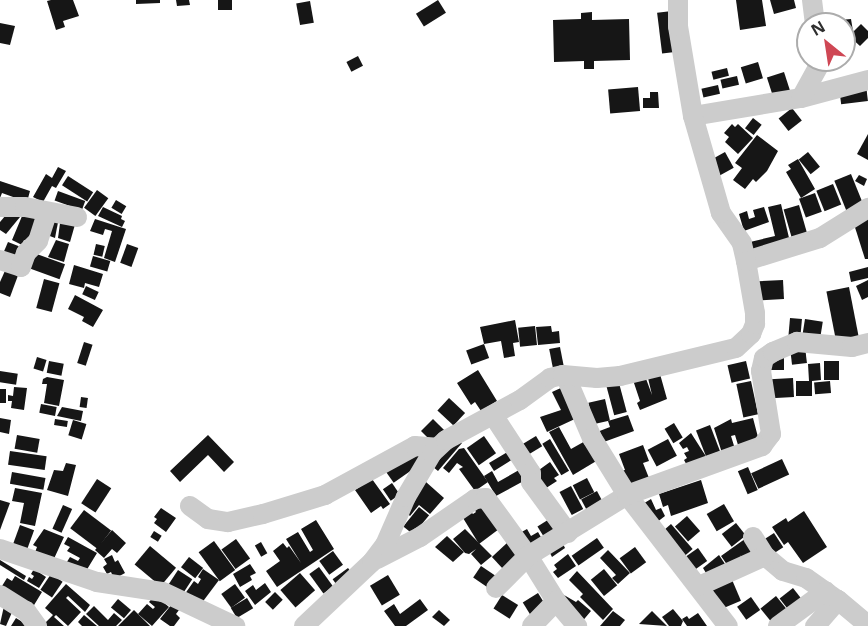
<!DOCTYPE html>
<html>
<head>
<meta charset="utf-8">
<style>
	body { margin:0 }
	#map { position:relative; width:868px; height:626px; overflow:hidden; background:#fff; font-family:"Open Sans",sans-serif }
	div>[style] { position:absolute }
	.building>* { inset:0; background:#161616; transform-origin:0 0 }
	.minor>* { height:20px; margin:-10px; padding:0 10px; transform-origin:10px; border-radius:10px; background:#ccc }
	span { translate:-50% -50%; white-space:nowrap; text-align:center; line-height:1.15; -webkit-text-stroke:6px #fff; paint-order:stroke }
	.north { position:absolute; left:796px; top:12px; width:60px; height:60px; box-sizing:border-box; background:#fff; border:2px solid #acacac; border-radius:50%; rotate:330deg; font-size:16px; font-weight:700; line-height:24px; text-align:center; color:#2f2f2f }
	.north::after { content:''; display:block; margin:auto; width:21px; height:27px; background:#cf4754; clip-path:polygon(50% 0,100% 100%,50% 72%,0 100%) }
</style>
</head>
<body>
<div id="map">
	<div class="building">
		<i style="clip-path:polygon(51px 0,73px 0,79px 16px,63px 21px,65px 27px,56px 30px,47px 1px)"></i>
		<i style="clip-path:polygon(136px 0,160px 0,160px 3px,136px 4px)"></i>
		<i style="clip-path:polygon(176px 0,189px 0,190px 5px,177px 6px)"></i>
		<i style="left:218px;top:0;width:14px;height:10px"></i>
		<i style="left:438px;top:0;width:15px;height:26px;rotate:58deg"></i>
		<i style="clip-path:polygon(736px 0,762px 0,766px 26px,740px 30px)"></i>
		<i style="clip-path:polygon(770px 0,794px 0,796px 8px,774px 14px)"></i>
		<i style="left:310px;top:1px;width:22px;height:14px;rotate:80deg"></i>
		<i style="left:672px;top:11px;width:41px;height:15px;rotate:83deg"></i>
		<i style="clip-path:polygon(592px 12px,592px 20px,629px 19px,630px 60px,594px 61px,594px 69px,584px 69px,584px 61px,554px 62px,553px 20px,581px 19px,581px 13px)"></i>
		<i style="clip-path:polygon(851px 19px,853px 31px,844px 33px,844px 24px,841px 24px,840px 20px)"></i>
		<i style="clip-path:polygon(0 23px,15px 26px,10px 45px,0 43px)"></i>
		<i style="clip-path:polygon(861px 24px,868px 31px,868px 38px,860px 46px,849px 36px)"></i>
		<i style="left:358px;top:56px;width:11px;height:13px;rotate:63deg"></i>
		<i style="left:758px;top:62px;width:17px;height:18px;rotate:73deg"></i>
		<i style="left:727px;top:68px;width:8px;height:16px;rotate:76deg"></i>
		<i style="left:784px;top:72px;width:22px;height:18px;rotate:72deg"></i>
		<i style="left:737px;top:76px;width:9px;height:17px;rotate:77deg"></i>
		<i style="left:718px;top:85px;width:9px;height:17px;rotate:77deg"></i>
		<i style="left:866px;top:85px;width:16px;height:27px;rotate:83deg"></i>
		<i style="left:638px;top:87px;width:24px;height:30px;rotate:85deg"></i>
		<i style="clip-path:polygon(650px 92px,658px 92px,659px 108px,643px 108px,643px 98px,650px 98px)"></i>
		<i style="left:792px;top:108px;width:16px;height:17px;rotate:52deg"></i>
		<i style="left:753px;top:118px;width:11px;height:13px;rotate:38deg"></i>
		<i style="clip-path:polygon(732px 124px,735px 127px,738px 124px,753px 138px,738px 154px,725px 142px,729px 137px,724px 133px)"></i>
		<i style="clip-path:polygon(868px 134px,868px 160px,857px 154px)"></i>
		<i style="clip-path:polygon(757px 135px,778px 151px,767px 171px,756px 182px,753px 179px,745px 189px,733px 180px,742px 168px,735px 163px)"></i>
		<i style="left:725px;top:152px;width:18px;height:17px;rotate:61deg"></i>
		<i style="left:808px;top:152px;width:19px;height:12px;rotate:51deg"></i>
		<i style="clip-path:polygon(798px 159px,815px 189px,801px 198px,786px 172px,791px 169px,788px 165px)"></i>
		<i style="clip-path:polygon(58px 167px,66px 171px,56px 188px,52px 186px,43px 202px,33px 197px,46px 174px,52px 178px)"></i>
		<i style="left:851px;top:174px;width:35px;height:18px;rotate:68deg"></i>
		<i style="clip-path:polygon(859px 175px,867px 179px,864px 186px,855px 181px)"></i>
		<i style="left:68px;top:176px;width:30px;height:11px;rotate:33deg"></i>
		<i style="clip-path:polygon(0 181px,30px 191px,27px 202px,2px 193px,0 198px)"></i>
		<i style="left:833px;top:184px;width:22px;height:18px;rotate:68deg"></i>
		<i style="left:97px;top:190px;width:14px;height:22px;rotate:36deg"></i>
		<i style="left:58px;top:191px;width:29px;height:10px;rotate:20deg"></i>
		<i style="left:815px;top:193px;width:20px;height:17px;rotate:70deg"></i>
		<i style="left:116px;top:200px;width:12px;height:9px;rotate:31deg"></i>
		<i style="clip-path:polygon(781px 204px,790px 242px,752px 251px,750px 242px,775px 236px,768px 207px)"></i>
		<i style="left:799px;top:205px;width:29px;height:16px;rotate:74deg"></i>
		<i style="clip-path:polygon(103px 207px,122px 216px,121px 219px,125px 221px,122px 227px,98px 216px)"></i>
		<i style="clip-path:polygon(764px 207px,769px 222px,744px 231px,739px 214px,747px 211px,749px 219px,755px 217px,753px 210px)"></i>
		<i style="clip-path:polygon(11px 209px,20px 217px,6px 234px,0 230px,0 222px)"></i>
		<i style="clip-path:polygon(25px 209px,44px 216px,32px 244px,24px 240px,22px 245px,12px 240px)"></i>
		<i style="clip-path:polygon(61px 216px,76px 221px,70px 242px,58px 238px)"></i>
		<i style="clip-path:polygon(868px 216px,868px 259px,865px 259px,853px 221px)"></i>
		<i style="clip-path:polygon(59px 217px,55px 238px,42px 233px)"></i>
		<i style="clip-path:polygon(95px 219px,126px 229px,115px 262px,104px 258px,112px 231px,105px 229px,103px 235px,90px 231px)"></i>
		<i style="clip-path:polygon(56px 240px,69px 244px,64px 262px,48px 257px)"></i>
		<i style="clip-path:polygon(8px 242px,26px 249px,10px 261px,2px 256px)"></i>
		<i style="left:96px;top:244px;width:9px;height:11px;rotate:13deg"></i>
		<i style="left:127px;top:244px;width:12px;height:20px;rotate:20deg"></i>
		<i style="left:34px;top:253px;width:33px;height:16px;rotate:20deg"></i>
		<i style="left:93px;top:256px;width:18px;height:11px;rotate:16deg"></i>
		<i style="clip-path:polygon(8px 264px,20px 270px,10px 297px,0 293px,0 282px)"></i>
		<i style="clip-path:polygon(74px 265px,103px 274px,99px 287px,85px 283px,84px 288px,69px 284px)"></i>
		<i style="clip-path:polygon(868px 267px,868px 278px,851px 282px,849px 272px)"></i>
		<i style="left:44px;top:279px;width:16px;height:30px;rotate:15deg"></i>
		<i style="left:783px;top:280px;width:19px;height:25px;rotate:87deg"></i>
		<i style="clip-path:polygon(868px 280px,868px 297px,862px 300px,856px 286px)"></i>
		<i style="left:86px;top:286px;width:14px;height:9px;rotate:25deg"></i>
		<i style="left:849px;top:287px;width:51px;height:23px;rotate:79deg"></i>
		<i style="clip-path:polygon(75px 295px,103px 310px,93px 327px,82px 321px,84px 317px,68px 309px)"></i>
		<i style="left:790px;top:318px;width:12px;height:20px;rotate:5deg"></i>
		<i style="left:805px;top:319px;width:18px;height:19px;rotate:9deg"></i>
		<i style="clip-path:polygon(515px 320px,519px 342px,513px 343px,515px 356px,504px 358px,501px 341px,484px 344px,480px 327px)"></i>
		<i style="left:535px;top:326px;width:19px;height:17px;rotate:84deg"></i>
		<i style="clip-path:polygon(551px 326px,552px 332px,559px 331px,560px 343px,538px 345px,536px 327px)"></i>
		<i style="left:84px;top:342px;width:9px;height:22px;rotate:18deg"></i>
		<i style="left:484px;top:344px;width:15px;height:19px;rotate:70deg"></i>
		<i style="left:560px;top:347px;width:21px;height:11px;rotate:79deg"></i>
		<i style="left:805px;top:347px;width:16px;height:15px;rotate:83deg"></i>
		<i style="left:37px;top:357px;width:10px;height:12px;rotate:17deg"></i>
		<i style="left:784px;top:357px;width:13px;height:17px;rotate:90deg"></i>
		<i style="left:49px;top:361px;width:15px;height:12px;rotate:11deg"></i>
		<i style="left:746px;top:361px;width:18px;height:19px;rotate:77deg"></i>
		<i style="left:824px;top:361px;width:15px;height:19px"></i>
		<i style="clip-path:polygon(820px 363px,821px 380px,812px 381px,812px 396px,796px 396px,796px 381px,809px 381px,808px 364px)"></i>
		<i style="clip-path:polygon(478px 370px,497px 401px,481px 411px,475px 402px,471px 405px,457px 383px)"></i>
		<i style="left:0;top:371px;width:18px;height:11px;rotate:9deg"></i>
		<i style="clip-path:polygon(660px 374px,667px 399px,640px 410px,637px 403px,640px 401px,633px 380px,645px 376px,652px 395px,648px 378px)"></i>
		<i style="clip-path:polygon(47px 377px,64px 380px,59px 406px,44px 403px,47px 384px,42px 384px,43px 379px)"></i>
		<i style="left:793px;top:378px;width:19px;height:23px;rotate:87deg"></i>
		<i style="left:751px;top:381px;width:34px;height:15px;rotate:78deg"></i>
		<i style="left:830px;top:381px;width:12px;height:16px;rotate:85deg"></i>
		<i style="left:619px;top:383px;width:30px;height:13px;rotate:75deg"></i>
		<i style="clip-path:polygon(14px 387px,27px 388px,24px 410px,11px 408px,12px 401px,8px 401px,8px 395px,13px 396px)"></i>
		<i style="clip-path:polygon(563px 387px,577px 418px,547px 432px,540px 417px,561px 410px,552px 392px)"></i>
		<i style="left:0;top:389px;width:6px;height:14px"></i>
		<i style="left:81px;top:397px;width:7px;height:10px;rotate:8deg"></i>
		<i style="left:449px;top:398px;width:22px;height:17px;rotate:43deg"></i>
		<i style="left:605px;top:399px;width:22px;height:17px;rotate:77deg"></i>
		<i style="left:41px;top:404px;width:16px;height:9px;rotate:11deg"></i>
		<i style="clip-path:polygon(62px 407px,83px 411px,81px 421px,57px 416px)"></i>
		<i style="clip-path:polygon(628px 415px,634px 431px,601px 443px,597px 432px,610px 427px,608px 421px)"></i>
		<i style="clip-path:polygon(0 418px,11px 420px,9px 434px,0 432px)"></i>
		<i style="clip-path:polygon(753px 418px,759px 441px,738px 445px,735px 435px,731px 436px,735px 449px,722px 453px,714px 428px,731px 419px,732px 423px)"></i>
		<i style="left:55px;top:419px;width:13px;height:6px;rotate:9deg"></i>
		<i style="left:433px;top:419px;width:16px;height:17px;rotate:45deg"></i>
		<i style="left:73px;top:420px;width:14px;height:16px;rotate:17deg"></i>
		<i style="left:674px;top:423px;width:17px;height:11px;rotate:59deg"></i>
		<i style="left:710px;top:425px;width:28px;height:15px;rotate:69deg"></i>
		<i style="clip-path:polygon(559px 427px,571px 449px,587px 440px,598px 460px,573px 475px,549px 432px)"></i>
		<i style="clip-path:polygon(691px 433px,707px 458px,689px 469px,684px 460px,687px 458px,684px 453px,689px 451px,687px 447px,683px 449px,679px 443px)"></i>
		<i style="left:17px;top:435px;width:23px;height:14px;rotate:10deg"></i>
		<i style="clip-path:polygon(208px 435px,234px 462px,224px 472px,208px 455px,180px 482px,170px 471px)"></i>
		<i style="left:484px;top:436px;width:21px;height:21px;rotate:55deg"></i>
		<i style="left:536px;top:436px;width:12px;height:15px;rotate:59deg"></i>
		<i style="clip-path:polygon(455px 437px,462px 443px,438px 471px,428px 463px)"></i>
		<i style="left:550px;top:439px;width:37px;height:9px;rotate:59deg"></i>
		<i style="left:668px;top:439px;width:19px;height:23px;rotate:62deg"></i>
		<i style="clip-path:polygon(643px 445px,649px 461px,643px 463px,649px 478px,627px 487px,621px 471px,625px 470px,619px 454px)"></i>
		<i style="clip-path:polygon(464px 448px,488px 482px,475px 491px,459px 469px,463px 467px,457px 463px,449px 473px,443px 468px,459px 449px)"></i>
		<i style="clip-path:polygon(514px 448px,531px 477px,496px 496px,484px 476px,492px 471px,498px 482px,519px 470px,513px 459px,494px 471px,489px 463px)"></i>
		<i style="left:414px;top:449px;width:16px;height:36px;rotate:55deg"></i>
		<i style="left:10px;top:451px;width:37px;height:14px;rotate:8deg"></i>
		<i style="left:782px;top:459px;width:17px;height:34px;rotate:65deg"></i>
		<i style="clip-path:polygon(550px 462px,559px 475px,554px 478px,557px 481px,543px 490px,532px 475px)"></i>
		<i style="clip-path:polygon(66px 463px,76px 465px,68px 496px,47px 490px,54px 470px,63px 471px)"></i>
		<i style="left:748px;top:467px;width:25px;height:11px;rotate:67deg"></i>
		<i style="left:12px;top:472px;width:34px;height:12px;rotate:10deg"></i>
		<i style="left:587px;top:478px;width:16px;height:16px;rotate:63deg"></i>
		<i style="left:97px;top:479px;width:17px;height:29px;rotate:33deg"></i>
		<i style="clip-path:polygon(372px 479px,390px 504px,383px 509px,381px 506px,371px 513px,355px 490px)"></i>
		<i style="clip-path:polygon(701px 480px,708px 503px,671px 516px,668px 505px,663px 507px,659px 494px)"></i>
		<i style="clip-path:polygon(426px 482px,444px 498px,430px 514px,419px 505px,410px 516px,402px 509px)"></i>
		<i style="left:392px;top:483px;width:14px;height:11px;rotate:56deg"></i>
		<i style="left:571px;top:486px;width:26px;height:13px;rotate:62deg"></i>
		<i style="clip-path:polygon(15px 488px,42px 493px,35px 526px,20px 523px,24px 503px,12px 501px)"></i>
		<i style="left:597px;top:491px;width:17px;height:18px;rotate:62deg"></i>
		<i style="clip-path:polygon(651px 499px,656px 510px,661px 508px,665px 516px,652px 526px,641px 505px)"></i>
		<i style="clip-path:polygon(0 500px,10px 503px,0 530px)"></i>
		<i style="clip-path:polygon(481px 502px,499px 529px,479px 544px,463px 518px,471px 512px,473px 514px,476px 512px,473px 508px)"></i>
		<i style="left:724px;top:504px;width:20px;height:20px;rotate:60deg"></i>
		<i style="left:63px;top:505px;width:10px;height:26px;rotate:24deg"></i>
		<i style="left:419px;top:507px;width:13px;height:25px;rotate:39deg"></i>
		<i style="clip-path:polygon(161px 508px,176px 518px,166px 532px,154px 523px,157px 519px,154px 517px)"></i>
		<i style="left:84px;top:510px;width:34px;height:23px;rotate:37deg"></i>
		<i style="clip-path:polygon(804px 511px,827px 547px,803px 563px,788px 542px,784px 545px,772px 527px,786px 518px,788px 522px)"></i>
		<i style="left:687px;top:516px;width:20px;height:16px;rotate:49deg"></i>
		<i style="left:551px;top:518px;width:19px;height:16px;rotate:58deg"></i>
		<i style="clip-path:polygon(316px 520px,334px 549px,277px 587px,266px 571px,280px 561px,273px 551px,283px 543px,287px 548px,289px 546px,301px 563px,286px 539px,298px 532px,310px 552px,313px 550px,301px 529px)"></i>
		<i style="left:736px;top:523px;width:16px;height:18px;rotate:52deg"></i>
		<i style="left:671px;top:524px;width:33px;height:16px;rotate:49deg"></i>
		<i style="left:20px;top:525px;width:15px;height:20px;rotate:20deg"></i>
		<i style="clip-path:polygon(44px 529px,64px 537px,52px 563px,34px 555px,37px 547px,33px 545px)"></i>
		<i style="clip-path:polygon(465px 529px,492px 556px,481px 565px,471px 554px,476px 549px,469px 554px,465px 553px,453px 539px)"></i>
		<i style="clip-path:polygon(527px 529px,531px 536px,538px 532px,545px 544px,530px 553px,518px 534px)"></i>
		<i style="clip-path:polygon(112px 530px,126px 543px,117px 553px,112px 549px,104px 558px,95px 550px)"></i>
		<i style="left:154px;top:531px;width:9px;height:7px;rotate:32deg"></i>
		<i style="left:774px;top:533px;width:17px;height:17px;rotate:57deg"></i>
		<i style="clip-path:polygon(447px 536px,464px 552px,453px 562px,435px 547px)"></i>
		<i style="clip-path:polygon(749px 536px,759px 550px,744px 561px,740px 555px,743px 561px,730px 569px,721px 556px)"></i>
		<i style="clip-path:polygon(68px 537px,97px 553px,83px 576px,65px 565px,70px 557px,78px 561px,80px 558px,67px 551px,70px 547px,64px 544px)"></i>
		<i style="left:597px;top:538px;width:12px;height:31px;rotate:55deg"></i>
		<i style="left:236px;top:539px;width:24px;height:18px;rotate:54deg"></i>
		<i style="clip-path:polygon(561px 540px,565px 548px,552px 557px,547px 547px)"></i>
		<i style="left:214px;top:541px;width:36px;height:19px;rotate:54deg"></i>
		<i style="left:261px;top:542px;width:13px;height:7px;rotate:61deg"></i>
		<i style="left:508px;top:542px;width:19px;height:22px;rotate:47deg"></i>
		<i style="left:150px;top:546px;width:34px;height:24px;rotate:40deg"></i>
		<i style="left:635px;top:547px;width:19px;height:19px;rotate:54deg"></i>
		<i style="left:698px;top:548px;width:16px;height:19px;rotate:55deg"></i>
		<i style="clip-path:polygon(608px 550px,630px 573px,618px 584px,612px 578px,616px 575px,600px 558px)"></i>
		<i style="left:333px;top:551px;width:17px;height:17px;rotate:54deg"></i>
		<i style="clip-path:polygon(568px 554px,576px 566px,558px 578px,553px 572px,557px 569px,554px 565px)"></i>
		<i style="clip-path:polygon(112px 555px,115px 562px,118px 560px,125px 573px,114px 579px,111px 572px,107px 574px,103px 567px,107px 564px,104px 559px)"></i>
		<i style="clip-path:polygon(719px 555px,729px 570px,709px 578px,703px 568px)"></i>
		<i style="left:189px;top:557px;width:18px;height:13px;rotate:38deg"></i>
		<i style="clip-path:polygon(0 560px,26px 576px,24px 580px,0 565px)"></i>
		<i style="clip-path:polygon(250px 564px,256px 573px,250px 576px,252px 580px,240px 587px,233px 574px)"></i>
		<i style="left:481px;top:566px;width:22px;height:14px;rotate:34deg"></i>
		<i style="left:319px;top:567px;width:24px;height:12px;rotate:54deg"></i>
		<i style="left:348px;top:568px;width:9px;height:19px;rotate:54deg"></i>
		<i style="clip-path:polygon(34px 569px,46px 577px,39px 588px,27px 581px,29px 577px,32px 579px,34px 576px,31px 574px)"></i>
		<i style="clip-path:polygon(203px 569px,219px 580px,198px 608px,182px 598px,194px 581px,198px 584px,201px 579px,198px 577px)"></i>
		<i style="left:604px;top:569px;width:21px;height:17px;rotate:51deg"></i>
		<i style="left:178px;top:570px;width:17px;height:21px;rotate:33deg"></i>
		<i style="clip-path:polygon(577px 571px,613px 609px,603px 620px,580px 597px,583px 594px,569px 580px)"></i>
		<i style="left:300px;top:573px;width:23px;height:26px;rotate:49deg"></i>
		<i style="left:51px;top:574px;width:14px;height:19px;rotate:34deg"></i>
		<i style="left:388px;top:575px;width:23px;height:21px;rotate:59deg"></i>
		<i style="left:730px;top:575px;width:28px;height:22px;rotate:67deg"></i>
		<i style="clip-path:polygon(15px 576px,42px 592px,31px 610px,2px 586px,7px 578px,12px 581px)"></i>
		<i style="clip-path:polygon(265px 583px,271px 592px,255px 605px,245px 591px,253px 585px,256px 590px)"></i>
		<i style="clip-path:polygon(66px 584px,90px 605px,85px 612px,68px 596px,66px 598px,81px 612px,68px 626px,56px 615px,54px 617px,64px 626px,46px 626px,44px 624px,53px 615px,45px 608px)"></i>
		<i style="left:235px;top:584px;width:17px;height:17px;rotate:54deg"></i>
		<i style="left:793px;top:588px;width:18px;height:17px;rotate:52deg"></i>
		<i style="left:275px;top:592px;width:11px;height:14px;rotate:45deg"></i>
		<i style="left:538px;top:593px;width:15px;height:18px;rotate:58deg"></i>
		<i style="clip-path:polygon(155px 595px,169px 607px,152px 626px,138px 614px,147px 604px,153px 609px,155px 607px,149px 602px)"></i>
		<i style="left:502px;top:595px;width:19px;height:16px;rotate:32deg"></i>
		<i style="clip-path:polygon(564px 595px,576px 602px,578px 600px,591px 611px,580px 624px,560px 599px)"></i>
		<i style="left:776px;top:596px;width:19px;height:20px;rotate:51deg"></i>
		<i style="left:751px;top:597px;width:16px;height:17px;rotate:55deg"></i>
		<i style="left:247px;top:598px;width:12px;height:19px;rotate:59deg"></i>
		<i style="left:118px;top:599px;width:17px;height:11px;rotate:40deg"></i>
		<i style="clip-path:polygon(420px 599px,428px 610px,406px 626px,395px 626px,384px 611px,394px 604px,400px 614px)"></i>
		<i style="clip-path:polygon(172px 604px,179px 610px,176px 614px,180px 618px,174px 626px,170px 626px,160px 619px)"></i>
		<i style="clip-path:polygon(4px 606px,13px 610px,6px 626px,0 624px)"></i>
		<i style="clip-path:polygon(94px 606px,108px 620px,114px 613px,122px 620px,116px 626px,99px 626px,86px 614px)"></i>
		<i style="clip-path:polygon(673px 609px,683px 621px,681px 626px,669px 626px,662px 617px)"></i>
		<i style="clip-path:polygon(134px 610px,150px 626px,118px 626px)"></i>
		<i style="clip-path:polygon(439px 610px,450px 620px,444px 626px,432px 617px)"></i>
		<i style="clip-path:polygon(613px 611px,625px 620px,620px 626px,600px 626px)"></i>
		<i style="clip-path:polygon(652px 611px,667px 626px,639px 624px)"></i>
		<i style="clip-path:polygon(698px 613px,707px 626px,687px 626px,682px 619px,687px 616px,689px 619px)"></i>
		<i style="clip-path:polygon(84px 615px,97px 626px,82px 626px,78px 622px)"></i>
		<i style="clip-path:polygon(16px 618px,29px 626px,11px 626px)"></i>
	</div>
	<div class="minor">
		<i style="left:812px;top:0;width:24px;rotate:83deg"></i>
		<i style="left:801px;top:98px;width:69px;rotate:-15deg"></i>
		<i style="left:693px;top:116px;width:109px;rotate:-9.5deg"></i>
		<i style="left:801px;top:98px;width:43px;rotate:-61.1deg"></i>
		<i style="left:0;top:207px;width:25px"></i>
		<i style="left:25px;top:207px;width:53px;rotate:10.9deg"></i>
		<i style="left:0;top:260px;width:22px;rotate:18deg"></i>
		<i style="left:21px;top:267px;width:15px;rotate:-70deg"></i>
		<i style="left:26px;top:253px;width:17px;rotate:-45deg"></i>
		<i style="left:38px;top:241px;width:29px;rotate:-72deg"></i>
		<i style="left:746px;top:261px;width:77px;rotate:-17.3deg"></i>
		<i style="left:820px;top:238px;width:57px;rotate:-32deg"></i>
		<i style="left:566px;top:377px;width:66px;rotate:66.9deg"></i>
		<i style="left:592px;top:438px;width:67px;rotate:58.4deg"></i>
		<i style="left:627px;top:495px;width:165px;rotate:52.4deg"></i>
		<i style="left:493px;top:415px;width:69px;rotate:56.8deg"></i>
		<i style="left:531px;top:473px;width:9px;rotate:90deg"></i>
		<i style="left:531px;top:482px;width:63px;rotate:54deg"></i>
		<i style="left:190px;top:506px;width:22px;rotate:36deg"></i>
		<i style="left:208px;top:519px;width:20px;rotate:9deg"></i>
		<i style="left:228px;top:522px;width:36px;rotate:-13deg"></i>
		<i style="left:263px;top:514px;width:65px;rotate:-17deg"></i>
		<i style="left:325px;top:495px;width:102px;rotate:-28.6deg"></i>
		<i style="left:415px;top:446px;width:21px;rotate:5deg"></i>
		<i style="left:753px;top:537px;width:22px;rotate:58deg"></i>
		<i style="left:765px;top:556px;width:23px;rotate:40deg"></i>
		<i style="left:783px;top:571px;width:24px;rotate:17deg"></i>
		<i style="left:806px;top:578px;width:39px;rotate:35deg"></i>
		<i style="left:838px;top:600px;width:35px;rotate:131deg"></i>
		<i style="left:0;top:549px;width:102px;rotate:18.8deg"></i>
		<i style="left:97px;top:582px;width:67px;rotate:8.6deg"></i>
		<i style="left:163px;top:592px;width:80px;rotate:25.3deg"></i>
		<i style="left:377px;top:559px;width:48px;rotate:-27.1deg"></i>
		<i style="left:420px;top:537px;width:67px;rotate:-34.6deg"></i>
		<i style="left:475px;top:499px;width:11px;rotate:-5deg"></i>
		<i style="left:486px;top:498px;width:72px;rotate:54.1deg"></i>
		<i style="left:528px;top:556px;width:53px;rotate:58.1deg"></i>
		<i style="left:556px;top:601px;width:33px;rotate:50deg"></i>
		<i style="left:699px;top:586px;width:72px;rotate:-24.4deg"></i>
		<i style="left:496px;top:588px;width:45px;rotate:-45deg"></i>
		<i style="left:528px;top:556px;width:116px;rotate:-31.6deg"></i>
		<i style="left:627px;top:495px;width:144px;rotate:-19.9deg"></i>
		<i style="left:762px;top:446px;width:15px;rotate:-53deg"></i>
		<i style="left:771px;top:434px;width:64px;rotate:-99deg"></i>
		<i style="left:761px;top:371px;width:13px;rotate:-77deg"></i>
		<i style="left:764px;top:358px;width:11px;rotate:-34deg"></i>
		<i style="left:773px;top:352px;width:26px;rotate:-23deg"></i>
		<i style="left:797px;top:342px;width:55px;rotate:5.2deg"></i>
		<i style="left:852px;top:347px;width:16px;rotate:-14deg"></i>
		<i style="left:0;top:595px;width:31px;rotate:32deg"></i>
		<i style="left:26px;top:611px;width:19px;rotate:54deg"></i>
		<i style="left:838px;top:600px;width:39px;rotate:40deg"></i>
		<i style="left:304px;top:626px;width:93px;rotate:-43.3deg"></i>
		<i style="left:372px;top:562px;width:21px;rotate:-53deg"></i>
		<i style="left:385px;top:545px;width:52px;rotate:-66.4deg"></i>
		<i style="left:406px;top:497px;width:51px;rotate:-59.4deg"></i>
		<i style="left:432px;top:453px;width:19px;rotate:-43deg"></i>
		<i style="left:446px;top:440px;width:84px;rotate:-28.4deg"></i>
		<i style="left:520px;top:400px;width:37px;rotate:-36deg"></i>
		<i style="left:550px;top:378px;width:13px;rotate:-13deg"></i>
		<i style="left:563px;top:375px;width:34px;rotate:5deg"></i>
		<i style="left:597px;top:378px;width:23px;rotate:-5deg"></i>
		<i style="left:620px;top:376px;width:119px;rotate:-13.6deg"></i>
		<i style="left:736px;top:348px;width:21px;rotate:-43deg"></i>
		<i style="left:751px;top:334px;width:11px;rotate:-68deg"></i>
		<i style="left:755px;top:324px;width:11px;rotate:-90deg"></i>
		<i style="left:755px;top:313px;width:53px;rotate:-99.8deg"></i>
		<i style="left:746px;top:261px;width:18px;rotate:-103deg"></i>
		<i style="left:742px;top:243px;width:37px;rotate:-125deg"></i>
		<i style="left:721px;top:213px;width:101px;rotate:-106.1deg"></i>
		<i style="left:693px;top:116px;width:91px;rotate:-99.5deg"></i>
		<i style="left:678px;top:26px;width:26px;rotate:-90deg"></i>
		<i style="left:532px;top:626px;width:35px;rotate:-46deg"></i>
		<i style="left:778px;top:626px;width:59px;rotate:-36.1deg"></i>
	</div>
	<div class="north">N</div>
</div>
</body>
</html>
